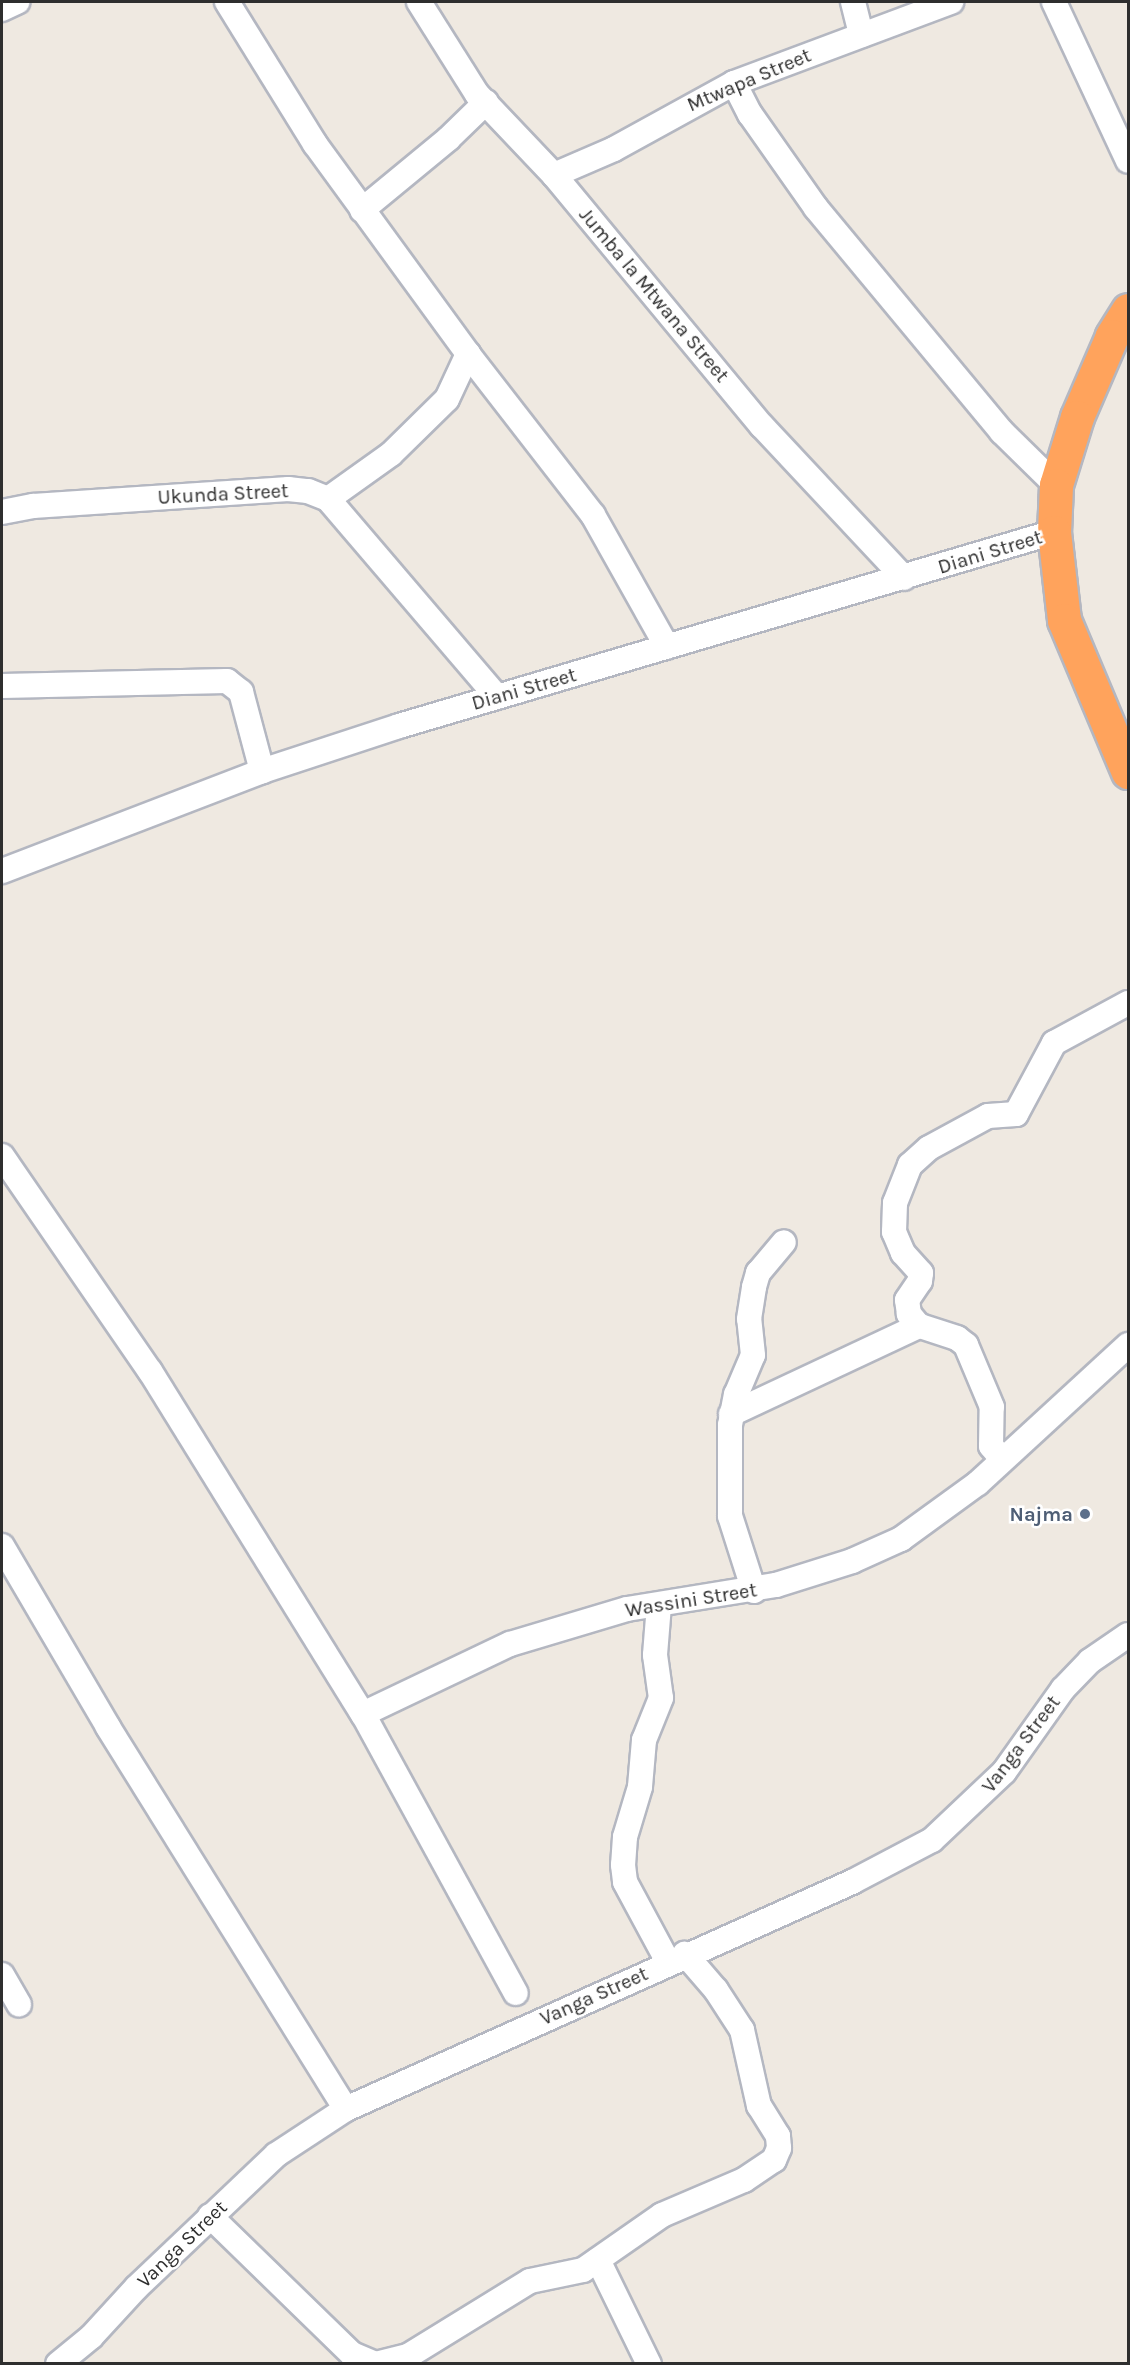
<!DOCTYPE html>
<html>
<head>
<meta charset="utf-8">
<style>
	body { margin:0 }
	#map { position:relative; width:1130px; height:2365px; overflow:hidden; background:#efe9e1; font-family:Karla,sans-serif }
	div>[style] { position:absolute }
	.roads { filter:drop-shadow(2px 0 #b4b7c1) drop-shadow(-2px 0 #b4b7c1) drop-shadow(0 2px #b4b7c1) drop-shadow(0 -2px #b4b7c1) }
	.street>* { height:24px; margin:-12px; padding:0 12px; transform-origin:12px; border-radius:12px; background:#fff }
	.highway>* { height:33px; margin:-16.5px; padding:0 16.5px; transform-origin:16.5px; border-radius:16.5px; background:#ffa35c }
	.dots>* { width:16px; height:16px; translate:-50% -50%; box-sizing:border-box; border:3px solid #fff; border-radius:50% }
	span { translate:-50% -50%; white-space:nowrap; text-align:center; line-height:1.15; -webkit-text-stroke:5px #fff; paint-order:stroke }
	.street-label { font-size:20px; color:#2e2e2e }
	.service-label { font-size:20px; color:#4e5e75; font-weight:700 }
	.right { translate:-100% -50%; text-align:right }
	.frame { position:absolute; inset:0; border:3px solid #2e2e2e; pointer-events:none }
</style>
</head>
<body>
<div id="map">
	<div class="roads">
		<div class="street">
			<i style="left:227px;top:2px;width:167px;rotate:58.2deg"></i>
			<i style="left:315px;top:144px;width:260px;rotate:53.9deg"></i>
			<i style="left:468px;top:354px;width:204px;rotate:52.2deg"></i>
			<i style="left:593px;top:515px;width:151px;rotate:60.7deg"></i>
			<i style="left:419px;top:2px;width:109px;rotate:57.8deg"></i>
			<i style="left:477px;top:94px;width:112px;rotate:46.5deg"></i>
			<i style="left:554px;top:175px;width:326px;rotate:50.4deg"></i>
			<i style="left:762px;top:426px;width:208px;rotate:46.9deg"></i>
			<i style="left:853px;top:2px;width:34px;rotate:76deg"></i>
			<i style="left:1054px;top:2px;width:175px;rotate:65deg"></i>
			<i style="left:2px;top:9px;width:17px;rotate:-25deg"></i>
			<i style="left:734px;top:83px;width:35px;rotate:63deg"></i>
			<i style="left:750px;top:114px;width:115px;rotate:54.9deg"></i>
			<i style="left:816px;top:208px;width:291px;rotate:50.3deg"></i>
			<i style="left:1002px;top:432px;width:76px;rotate:44.5deg"></i>
			<i style="left:554px;top:175px;width:65px;rotate:-23.4deg"></i>
			<i style="left:614px;top:149px;width:137px;rotate:-28.8deg"></i>
			<i style="left:734px;top:83px;width:232px;rotate:-20.5deg"></i>
			<i style="left:362px;top:210px;width:112px;rotate:-39.5deg"></i>
			<i style="left:448px;top:139px;width:53px;rotate:-44.2deg"></i>
			<i style="left:328px;top:499px;width:77px;rotate:-35.5deg"></i>
			<i style="left:391px;top:454px;width:78px;rotate:-44.5deg"></i>
			<i style="left:447px;top:399px;width:50px;rotate:-65deg"></i>
			<i style="left:2px;top:512px;width:32px;rotate:-11deg"></i>
			<i style="left:33px;top:506px;width:256px;rotate:-3.8deg"></i>
			<i style="left:288px;top:489px;width:20px;rotate:6deg"></i>
			<i style="left:308px;top:491px;width:22px;rotate:22deg"></i>
			<i style="left:328px;top:499px;width:260px;rotate:49.5deg"></i>
			<i style="left:2px;top:686px;width:225px;rotate:-1.3deg"></i>
			<i style="left:227px;top:681px;width:18px;rotate:38deg"></i>
			<i style="left:241px;top:692px;width:82px;rotate:75.1deg"></i>
			<i style="left:2px;top:871px;width:279px;rotate:-21deg"></i>
			<i style="left:262px;top:771px;width:144px;rotate:-18.2deg"></i>
			<i style="left:399px;top:726px;width:683px;rotate:-16.5deg"></i>
			<i style="left:2px;top:1156px;width:261px;rotate:55.5deg"></i>
			<i style="left:150px;top:1371px;width:404px;rotate:58.2deg"></i>
			<i style="left:363px;top:1714px;width:318px;rotate:61.3deg"></i>
			<i style="left:731px;top:1414px;width:208px;rotate:-25.1deg"></i>
			<i style="left:1002px;top:1459px;width:17px;rotate:-130deg"></i>
			<i style="left:991px;top:1446px;width:39px;rotate:-89deg"></i>
			<i style="left:992px;top:1407px;width:67px;rotate:-112.8deg"></i>
			<i style="left:966px;top:1345px;width:11px;rotate:-142deg"></i>
			<i style="left:957px;top:1338px;width:40px;rotate:-162deg"></i>
			<i style="left:919px;top:1326px;width:16px;rotate:-130deg"></i>
			<i style="left:909px;top:1314px;width:14px;rotate:-98deg"></i>
			<i style="left:907px;top:1300px;width:23px;rotate:-56deg"></i>
			<i style="left:920px;top:1281px;width:8px;rotate:-83deg"></i>
			<i style="left:921px;top:1273px;width:27px;rotate:-132deg"></i>
			<i style="left:903px;top:1253px;width:23px;rotate:-113deg"></i>
			<i style="left:894px;top:1232px;width:29px;rotate:-88deg"></i>
			<i style="left:895px;top:1203px;width:41px;rotate:-68.5deg"></i>
			<i style="left:910px;top:1165px;width:25px;rotate:-42deg"></i>
			<i style="left:929px;top:1148px;width:67px;rotate:-28.5deg"></i>
			<i style="left:988px;top:1116px;width:28px;rotate:-4deg"></i>
			<i style="left:1016px;top:1114px;width:81px;rotate:-61.8deg"></i>
			<i style="left:1054px;top:1043px;width:84px;rotate:-28.4deg"></i>
			<i style="left:2px;top:1546px;width:210px;rotate:59.6deg"></i>
			<i style="left:108px;top:1727px;width:450px;rotate:58.1deg"></i>
			<i style="left:754px;top:1591px;width:79px;rotate:-107.7deg"></i>
			<i style="left:730px;top:1516px;width:91px;rotate:-90deg"></i>
			<i style="left:730px;top:1425px;width:31px;rotate:-79deg"></i>
			<i style="left:736px;top:1395px;width:43px;rotate:-67deg"></i>
			<i style="left:753px;top:1355px;width:36px;rotate:-96deg"></i>
			<i style="left:749px;top:1319px;width:32px;rotate:-81deg"></i>
			<i style="left:754px;top:1287px;width:15px;rotate:-74deg"></i>
			<i style="left:758px;top:1273px;width:40px;rotate:-50deg"></i>
			<i style="left:659px;top:1605px;width:50px;rotate:94.6deg"></i>
			<i style="left:655px;top:1655px;width:43px;rotate:82.1deg"></i>
			<i style="left:661px;top:1698px;width:45px;rotate:112deg"></i>
			<i style="left:644px;top:1740px;width:47px;rotate:94.9deg"></i>
			<i style="left:640px;top:1787px;width:52px;rotate:106.7deg"></i>
			<i style="left:625px;top:1837px;width:28px;rotate:94deg"></i>
			<i style="left:623px;top:1865px;width:17px;rotate:83deg"></i>
			<i style="left:625px;top:1882px;width:91px;rotate:61.7deg"></i>
			<i style="left:363px;top:1714px;width:163px;rotate:-25.5deg"></i>
			<i style="left:510px;top:1644px;width:122px;rotate:-16.7deg"></i>
			<i style="left:627px;top:1609px;width:151px;rotate:-9.2deg"></i>
			<i style="left:776px;top:1585px;width:80px;rotate:-17.5deg"></i>
			<i style="left:852px;top:1561px;width:54px;rotate:-24.2deg"></i>
			<i style="left:901px;top:1539px;width:95px;rotate:-36deg"></i>
			<i style="left:978px;top:1483px;width:204px;rotate:-42.6deg"></i>
			<i style="left:2px;top:1975px;width:34px;rotate:60deg"></i>
			<i style="left:210px;top:2216px;width:198px;rotate:44.2deg"></i>
			<i style="left:352px;top:2354px;width:25px;rotate:23deg"></i>
			<i style="left:598px;top:2260px;width:116px;rotate:63.9deg"></i>
			<i style="left:58px;top:2364px;width:43px;rotate:-39.3deg"></i>
			<i style="left:91px;top:2337px;width:68px;rotate:-47.4deg"></i>
			<i style="left:137px;top:2287px;width:192px;rotate:-43.5deg"></i>
			<i style="left:276px;top:2155px;width:84px;rotate:-33.3deg"></i>
			<i style="left:346px;top:2109px;width:555px;rotate:-24.16deg"></i>
			<i style="left:852px;top:1882px;width:90px;rotate:-27.7deg"></i>
			<i style="left:932px;top:1840px;width:99px;rotate:-43.4deg"></i>
			<i style="left:1004px;top:1772px;width:102px;rotate:-54.6deg"></i>
			<i style="left:1063px;top:1689px;width:39px;rotate:-46deg"></i>
			<i style="left:1090px;top:1661px;width:46px;rotate:-34.4deg"></i>
			<i style="left:376px;top:2364px;width:33px;rotate:-14deg"></i>
			<i style="left:408px;top:2356px;width:143px;rotate:-31.6deg"></i>
			<i style="left:530px;top:2281px;width:54px;rotate:-11.7deg"></i>
			<i style="left:583px;top:2270px;width:96px;rotate:-34.8deg"></i>
			<i style="left:662px;top:2215px;width:89px;rotate:-23.1deg"></i>
			<i style="left:744px;top:2180px;width:36px;rotate:-34deg"></i>
			<i style="left:774px;top:2160px;width:13px;rotate:-67deg"></i>
			<i style="left:779px;top:2148px;width:12px;rotate:-95deg"></i>
			<i style="left:778px;top:2136px;width:36px;rotate:-122deg"></i>
			<i style="left:759px;top:2106px;width:78px;rotate:-102.6deg"></i>
			<i style="left:742px;top:2030px;width:48px;rotate:-123deg"></i>
			<i style="left:716px;top:1990px;width:48px;rotate:-130.7deg"></i>
		</div>
		<div class="highway">
			<i style="left:1128px;top:310px;width:31px;rotate:122deg"></i>
			<i style="left:1112px;top:336px;width:88px;rotate:113.4deg"></i>
			<i style="left:1077px;top:417px;width:71px;rotate:107.2deg"></i>
			<i style="left:1056px;top:485px;width:47px;rotate:92.4deg"></i>
			<i style="left:1054px;top:532px;width:89px;rotate:83.5deg"></i>
			<i style="left:1064px;top:620px;width:165px;rotate:67.2deg"></i>
		</div>
	</div>
	<div class="dots">
		<i style="left:1085px;top:1514px;background:#5c6f8a"></i>
	</div>
	<div class="street-label">
		<span style="left:749px;top:80px;rotate:-23deg">Mtwapa Street</span>
		<span style="left:654px;top:295px;rotate:50deg">Jumba la Mtwana Street</span>
		<span style="left:223px;top:494px;rotate:-3deg">Ukunda Street</span>
		<span style="left:990px;top:552px;rotate:-17deg">Diani Street</span>
		<span style="left:524px;top:689px;rotate:-16deg">Diani Street</span>
		<span style="left:691px;top:1600px;rotate:-9deg">Wassini Street</span>
		<span style="left:1021px;top:1744px;rotate:-53deg">Vanga Street</span>
		<span style="left:594px;top:1996px;rotate:-24deg">Vanga Street</span>
		<span style="left:182px;top:2244px;rotate:-44deg">Vanga Street</span>
	</div>
	<div class="service-label">
		<span class="right" style="left:1073px;top:1514px">Najma</span>
	</div>
	<div class="frame"></div>
</div>
</body>
</html>
